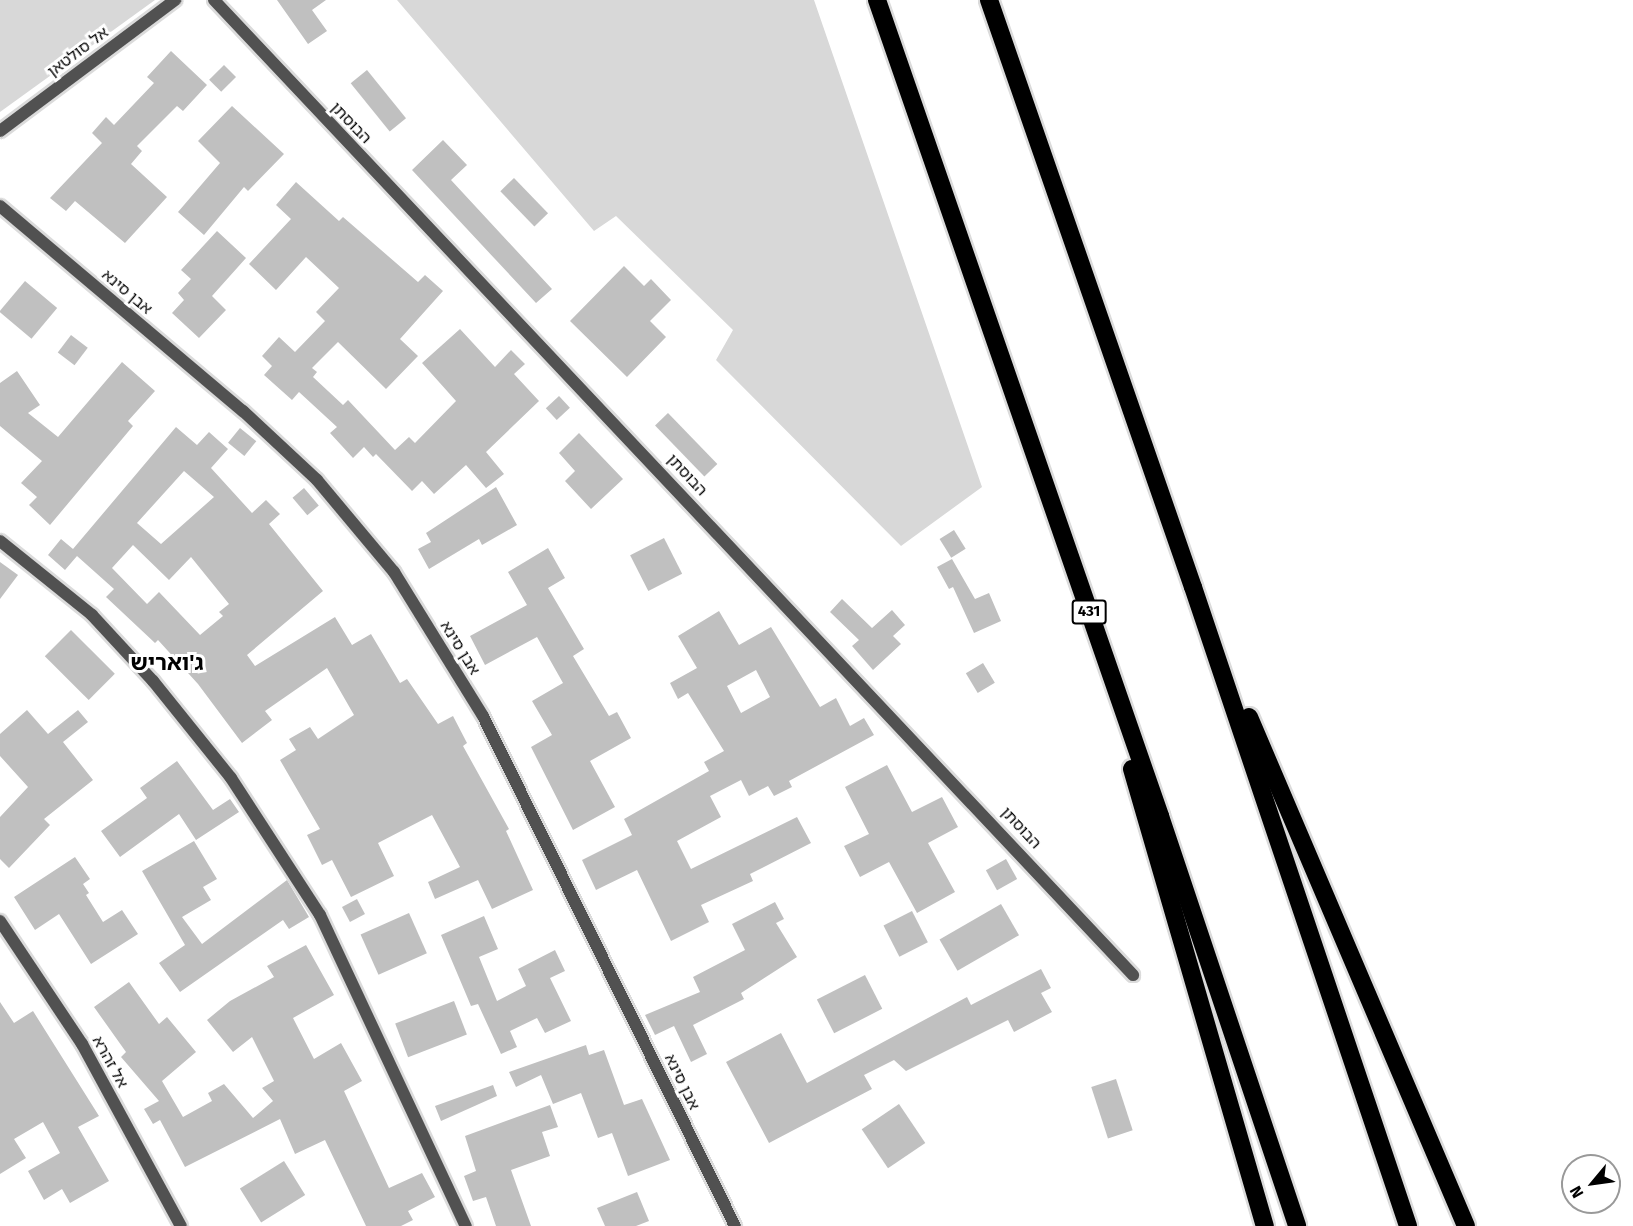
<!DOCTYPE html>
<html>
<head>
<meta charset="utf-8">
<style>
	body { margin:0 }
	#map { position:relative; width:1633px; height:1226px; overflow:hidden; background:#fff; font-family:"Fira Sans","Noto Sans Hebrew",sans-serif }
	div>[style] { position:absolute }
	.green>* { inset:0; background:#d8d8d8 }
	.building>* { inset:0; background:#c0c0c0; transform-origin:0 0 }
	.roads { filter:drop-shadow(2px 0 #dbdbdb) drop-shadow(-2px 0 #dbdbdb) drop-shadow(0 2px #dbdbdb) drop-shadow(0 -2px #dbdbdb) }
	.minor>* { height:12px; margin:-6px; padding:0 6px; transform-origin:6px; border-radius:6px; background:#515151 }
	.motorway>* { height:18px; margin:-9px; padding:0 9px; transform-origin:9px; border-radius:9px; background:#000 }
	span { translate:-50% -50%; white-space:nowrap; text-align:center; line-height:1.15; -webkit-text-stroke:6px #fff; paint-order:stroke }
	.shield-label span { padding:2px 4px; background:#fff; border:2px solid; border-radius:4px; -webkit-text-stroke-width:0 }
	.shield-label { font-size:15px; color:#000; font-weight:700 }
	.street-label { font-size:16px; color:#000 }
	.district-label { font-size:22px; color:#000; font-weight:700 }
	.north { position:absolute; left:1561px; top:1154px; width:60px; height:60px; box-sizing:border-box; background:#fff; border:2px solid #999; border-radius:50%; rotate:241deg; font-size:16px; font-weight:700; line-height:24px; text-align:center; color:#000 }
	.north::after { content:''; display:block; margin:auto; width:21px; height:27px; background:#000; clip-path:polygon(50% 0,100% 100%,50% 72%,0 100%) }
</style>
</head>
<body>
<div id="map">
	<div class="green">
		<i style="clip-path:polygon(0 0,155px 0,0 112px)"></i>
		<i style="clip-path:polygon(397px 0,814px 0,982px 487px,901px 546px,716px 360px,733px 330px,616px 216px,594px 231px)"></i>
	</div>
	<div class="building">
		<i style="clip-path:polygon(277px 0,326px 0,312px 10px,327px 31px,308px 44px)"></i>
		<i style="clip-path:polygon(171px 51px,207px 85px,183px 111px,177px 106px,137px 146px,142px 151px,131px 164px,167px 197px,125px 243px,75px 201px,66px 211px,50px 198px,102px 143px,92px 133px,106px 117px,114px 125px,154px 83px,147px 77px)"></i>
		<i style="left:224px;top:65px;width:17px;height:21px;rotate:45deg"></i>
		<i style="left:367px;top:70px;width:62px;height:21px;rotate:51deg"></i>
		<i style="clip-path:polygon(232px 106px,284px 154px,248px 191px,244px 187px,204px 235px,178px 212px,220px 163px,198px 141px)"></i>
		<i style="clip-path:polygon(443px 140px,467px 165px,451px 180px,552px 289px,536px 303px,412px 170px)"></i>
		<i style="left:514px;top:178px;width:49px;height:19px;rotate:46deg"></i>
		<i style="clip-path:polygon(296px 182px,339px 221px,343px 217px,418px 282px,425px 275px,443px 291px,400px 339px,418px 356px,386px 389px,338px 342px,312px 368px,317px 372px,313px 377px,343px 405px,348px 400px,395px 450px,409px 437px,415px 443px,456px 401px,422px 363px,460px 329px,495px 367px,511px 350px,525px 364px,514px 374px,539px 401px,486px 452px,504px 474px,486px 488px,466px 465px,434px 494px,422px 481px,412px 491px,376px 454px,373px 457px,364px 447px,353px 458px,330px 433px,337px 427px,299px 392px,292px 400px,264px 375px,272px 366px,262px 356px,279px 337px,295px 352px,325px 321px,316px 312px,339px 288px,306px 257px,276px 290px,249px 264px,291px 219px,276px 205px)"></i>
		<i style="clip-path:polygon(217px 231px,246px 258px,212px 296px,226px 310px,199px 338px,172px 313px,184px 300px,178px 293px,191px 279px,181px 270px)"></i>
		<i style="clip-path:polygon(624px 266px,644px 286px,651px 279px,671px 300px,650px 321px,666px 337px,627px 377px,570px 321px)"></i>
		<i style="left:25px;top:281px;width:42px;height:40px;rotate:40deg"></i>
		<i style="left:71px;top:335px;width:21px;height:22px;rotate:37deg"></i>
		<i style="clip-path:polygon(122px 362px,155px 391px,128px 421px,133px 426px,50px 525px,29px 505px,37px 497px,21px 483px,42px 461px,0 426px,0 383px,17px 371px,40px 405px,28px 413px,58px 437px)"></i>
		<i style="left:559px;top:396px;width:16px;height:18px;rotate:47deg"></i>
		<i style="left:668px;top:413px;width:71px;height:18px;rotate:46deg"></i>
		<i style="clip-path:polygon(evenodd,176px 427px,197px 445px,209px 432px,228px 449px,211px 468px,252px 513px,266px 500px,280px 514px,269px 524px,323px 591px,247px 655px,255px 666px,335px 617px,352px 645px,371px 634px,400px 683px,407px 679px,438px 724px,453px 716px,467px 743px,463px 746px,509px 829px,506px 831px,533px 890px,492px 909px,478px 880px,435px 899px,428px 882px,460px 867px,432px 815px,378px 843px,394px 876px,351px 897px,332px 860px,322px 865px,307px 835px,320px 829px,280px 760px,296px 750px,289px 739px,310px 727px,318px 739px,354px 715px,327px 668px,265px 711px,272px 720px,242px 743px,198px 684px,158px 640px,155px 643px,106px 597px,114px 589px,77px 556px,65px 570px,48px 555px,61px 539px,73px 549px,176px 427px,184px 471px,214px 497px,161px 544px,137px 523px,184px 471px,176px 427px,133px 545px,169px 580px,191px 557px,229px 604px,219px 612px,223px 616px,200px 635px,159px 592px,147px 604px,112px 568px,133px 545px)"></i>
		<i style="left:240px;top:428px;width:21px;height:19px;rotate:39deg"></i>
		<i style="clip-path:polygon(579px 433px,623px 479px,591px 509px,565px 481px,575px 471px,559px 453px)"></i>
		<i style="clip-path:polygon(496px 487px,517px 525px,482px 545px,479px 539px,429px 569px,418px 549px,431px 542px,426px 533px)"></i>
		<i style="left:304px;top:488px;width:23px;height:15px;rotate:50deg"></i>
		<i style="left:954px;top:530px;width:22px;height:17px;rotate:58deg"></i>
		<i style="left:664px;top:538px;width:40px;height:38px;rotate:63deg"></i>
		<i style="clip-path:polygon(548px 548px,565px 578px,548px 588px,584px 649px,573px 656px,609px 716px,617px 712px,631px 738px,590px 761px,615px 807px,573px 830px,531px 747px,552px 735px,532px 701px,563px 683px,537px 637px,485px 665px,470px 636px,527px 605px,508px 572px)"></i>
		<i style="clip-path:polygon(952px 559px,975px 599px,989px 593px,1001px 621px,974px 633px,953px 587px,949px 589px,937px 567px)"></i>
		<i style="clip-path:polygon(0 562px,18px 575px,0 599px)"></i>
		<i style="clip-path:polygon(842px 599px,872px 628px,892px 610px,905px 625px,893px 636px,901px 644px,873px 670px,852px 646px,859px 640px,830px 612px)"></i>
		<i style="clip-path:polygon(evenodd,719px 611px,739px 645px,771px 627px,820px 707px,836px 698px,850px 726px,864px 718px,874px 735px,789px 781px,792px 787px,774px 796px,768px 786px,749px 796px,741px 780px,710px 796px,721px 817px,677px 841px,691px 869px,797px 817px,811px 843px,750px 874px,753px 881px,701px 905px,709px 922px,671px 941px,637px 870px,596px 890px,582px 860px,632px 835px,624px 819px,709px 771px,704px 762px,724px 751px,688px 693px,678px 699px,670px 683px,697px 668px,678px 636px,719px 611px,756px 670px,770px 697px,741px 713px,727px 686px,756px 670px)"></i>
		<i style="left:71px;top:630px;width:62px;height:37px;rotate:45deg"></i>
		<i style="left:983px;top:663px;width:23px;height:20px;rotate:59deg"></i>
		<i style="clip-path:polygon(27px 710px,48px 734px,78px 710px,88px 722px,63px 742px,93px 780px,44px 819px,50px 825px,9px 868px,0 859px,0 817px,28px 787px,0 756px,0 734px)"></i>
		<i style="clip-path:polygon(177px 761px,213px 810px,230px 799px,239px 812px,196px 840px,179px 814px,120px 857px,101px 831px,147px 798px,140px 788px)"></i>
		<i style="clip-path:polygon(887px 765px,912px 812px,942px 797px,958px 827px,928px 843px,955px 892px,917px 913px,889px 862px,860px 877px,844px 846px,869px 834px,845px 787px)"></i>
		<i style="clip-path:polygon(194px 841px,217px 879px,203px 887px,211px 900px,182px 917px,202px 944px,287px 880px,309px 917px,289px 929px,283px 920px,180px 992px,159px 963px,185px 945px,142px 871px)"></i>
		<i style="clip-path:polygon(75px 857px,90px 879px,83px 884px,89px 893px,86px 895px,103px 922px,122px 910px,138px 934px,91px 964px,59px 914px,35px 930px,14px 897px)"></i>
		<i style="left:1006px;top:859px;width:23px;height:23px;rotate:61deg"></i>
		<i style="left:357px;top:899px;width:17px;height:17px;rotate:62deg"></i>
		<i style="clip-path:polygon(775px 902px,784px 919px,776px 923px,797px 957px,741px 993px,744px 999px,693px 1025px,707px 1054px,691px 1062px,674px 1026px,655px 1035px,645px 1015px,700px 992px,693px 977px,745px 950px,732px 924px)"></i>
		<i style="left:1001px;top:904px;width:36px;height:71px;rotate:60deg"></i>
		<i style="left:912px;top:911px;width:35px;height:32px;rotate:63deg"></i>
		<i style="left:409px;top:913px;width:44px;height:53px;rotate:66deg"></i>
		<i style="clip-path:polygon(484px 916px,498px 949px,479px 957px,497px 1001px,526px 986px,518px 969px,555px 950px,565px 971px,550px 978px,571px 1021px,545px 1033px,537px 1018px,510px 1031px,517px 1047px,501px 1054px,478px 1004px,471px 1006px,441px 935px)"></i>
		<i style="clip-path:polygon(306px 945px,334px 995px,293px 1018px,314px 1059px,341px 1043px,362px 1081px,344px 1091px,389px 1188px,422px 1173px,435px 1197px,408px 1211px,413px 1220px,401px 1226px,366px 1226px,325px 1140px,295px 1154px,280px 1119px,185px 1167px,160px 1120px,153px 1124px,144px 1109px,159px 1101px,121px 1057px,126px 1052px,94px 1007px,129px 982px,159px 1024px,167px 1017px,196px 1052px,162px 1081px,183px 1117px,212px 1101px,208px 1093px,224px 1084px,253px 1118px,273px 1101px,262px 1088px,274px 1081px,252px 1037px,233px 1052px,207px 1020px,230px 1001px,274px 977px,267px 966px)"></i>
		<i style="clip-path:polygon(1041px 969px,1051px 988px,1041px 993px,1052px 1012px,1014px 1032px,1008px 1020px,906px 1071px,894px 1060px,864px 1075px,872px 1089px,769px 1143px,726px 1062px,781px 1033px,807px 1083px,967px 997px,971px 1005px)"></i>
		<i style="left:865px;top:975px;width:38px;height:54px;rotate:63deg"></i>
		<i style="left:454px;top:1001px;width:36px;height:63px;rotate:69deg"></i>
		<i style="clip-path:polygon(0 1002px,14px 1023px,33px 1011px,99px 1116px,78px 1127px,109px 1181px,70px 1203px,62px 1189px,44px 1200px,28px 1171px,60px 1153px,43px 1122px,14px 1139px,26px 1158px,0 1174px)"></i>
		<i style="clip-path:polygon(586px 1045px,589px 1055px,604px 1050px,624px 1105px,642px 1099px,670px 1160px,628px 1176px,612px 1133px,598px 1138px,581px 1093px,553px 1104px,541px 1075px,516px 1087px,509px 1072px)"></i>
		<i style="left:1116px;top:1079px;width:54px;height:26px;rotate:72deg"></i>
		<i style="clip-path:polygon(493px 1085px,497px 1096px,441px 1121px,435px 1106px)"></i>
		<i style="left:899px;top:1104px;width:47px;height:45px;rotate:56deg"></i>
		<i style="clip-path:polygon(550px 1105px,558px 1127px,542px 1132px,550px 1156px,511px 1170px,531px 1226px,496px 1226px,486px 1197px,473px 1201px,464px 1176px,476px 1171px,465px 1136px)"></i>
		<i style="left:284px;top:1161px;width:40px;height:52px;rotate:58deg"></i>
		<i style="clip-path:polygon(637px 1192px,649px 1221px,636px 1226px,605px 1226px,597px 1208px)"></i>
	</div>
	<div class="roads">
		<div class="minor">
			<i style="left:214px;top:0;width:1340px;rotate:46.69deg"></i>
			<i style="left:0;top:131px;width:219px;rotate:-36.8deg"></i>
			<i style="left:0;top:206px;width:318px;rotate:40.2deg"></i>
			<i style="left:243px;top:411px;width:101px;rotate:43deg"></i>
			<i style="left:317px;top:480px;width:120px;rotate:50.1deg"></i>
			<i style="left:394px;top:572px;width:169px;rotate:58.3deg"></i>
			<i style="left:483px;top:716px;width:569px;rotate:63.71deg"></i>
			<i style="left:0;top:541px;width:118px;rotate:38.8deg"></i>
			<i style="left:92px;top:615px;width:90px;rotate:47.3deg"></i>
			<i style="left:153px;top:681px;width:124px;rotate:51.2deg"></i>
			<i style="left:231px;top:778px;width:163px;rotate:57deg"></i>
			<i style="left:320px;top:915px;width:344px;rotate:64.9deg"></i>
			<i style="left:0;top:921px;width:148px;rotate:56.3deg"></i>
			<i style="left:82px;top:1044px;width:207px;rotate:61.5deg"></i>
		</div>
		<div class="motorway">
			<i style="left:877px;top:0;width:864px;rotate:70.87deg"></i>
			<i style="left:1160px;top:816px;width:432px;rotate:71.5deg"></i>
			<i style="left:989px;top:0;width:621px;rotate:70.84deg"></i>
			<i style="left:1193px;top:587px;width:674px;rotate:71.4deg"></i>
			<i style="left:1249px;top:717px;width:553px;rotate:66.91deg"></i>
			<i style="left:1132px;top:769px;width:476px;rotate:73.8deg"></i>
		</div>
	</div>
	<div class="shield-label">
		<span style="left:1089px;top:612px">431</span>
	</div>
	<div class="street-label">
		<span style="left:78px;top:52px;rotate:-37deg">אל סולטאן</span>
		<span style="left:351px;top:123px;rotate:46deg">הבוסתן</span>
		<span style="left:127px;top:292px;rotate:40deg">אבן סינא</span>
		<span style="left:687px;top:475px;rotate:47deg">הבוסתן</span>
		<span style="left:460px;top:648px;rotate:58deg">אבן סינא</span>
		<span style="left:1021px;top:828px;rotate:47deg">הבוסתן</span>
		<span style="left:110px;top:1062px;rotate:61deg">אל זהרא</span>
		<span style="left:682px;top:1082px;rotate:64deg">אבן סינא</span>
	</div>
	<div class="district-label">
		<span style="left:167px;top:663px">ג'ואריש</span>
	</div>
	<div class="north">N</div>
</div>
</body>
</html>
